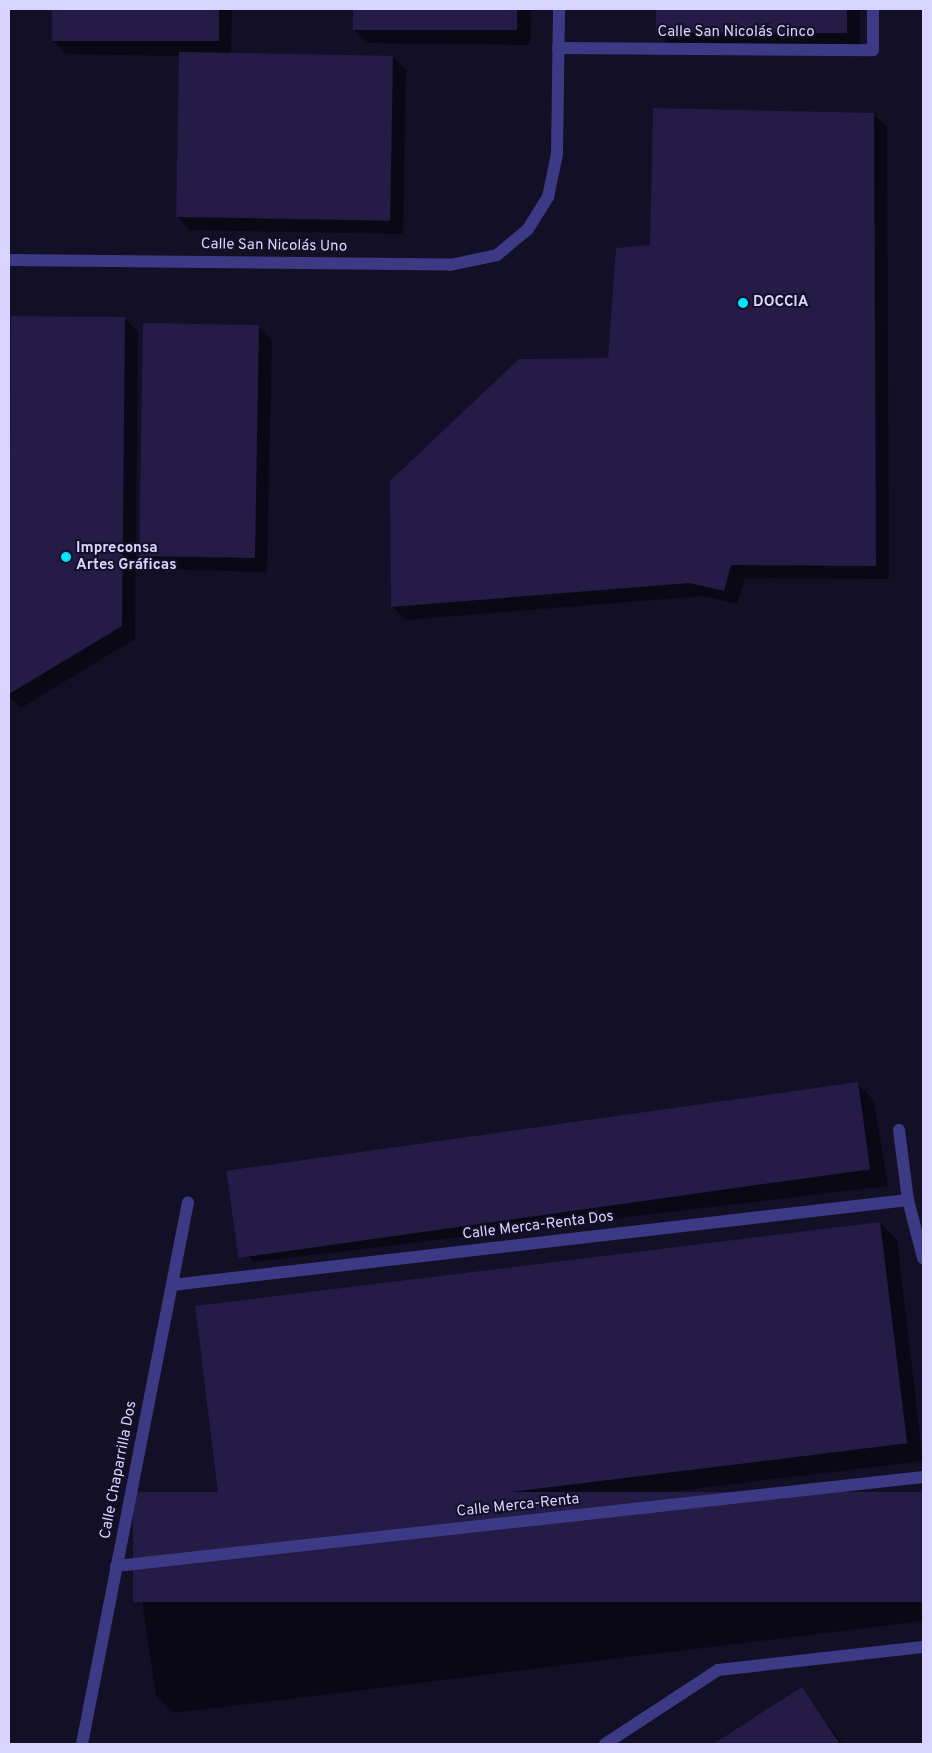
<!DOCTYPE html>
<html>
<head>
<meta charset="utf-8">
<style>
	body { margin:0 }
	#map { position:relative; width:932px; height:1753px; overflow:hidden; background:#130f26; font-family:Overpass,sans-serif }
	div>[style] { position:absolute }
	.shadow>* { inset:0; background:#0007 }
	.building>* { inset:0; background:#241b47; transform-origin:0 0 }
	.lane>* { height:12px; margin:-6px; padding:0 6px; transform-origin:6px; border-radius:6px; background:#3d3a85 }
	.street>* { height:12px; margin:-6px; padding:0 6px; transform-origin:6px; border-radius:6px; background:#3d3a85 }
	.dots>* { width:14px; height:14px; translate:-50% -50%; box-sizing:border-box; border:2px solid #130f26; border-radius:50% }
	span { translate:-50% -50%; white-space:nowrap; text-align:center; line-height:1.15; -webkit-text-stroke:4px #130f26; paint-order:stroke }
	.street-label { font-size:15px; color:#d9d4ff }
	.poi-label { font-size:15px; color:#d9d4ff; font-weight:700 }
	.left { translate:0 -50%; text-align:left }
	.frame { position:absolute; inset:0; border:10px solid #d9d4ff; pointer-events:none }
</style>
</head>
<body>
<div id="map">
	<div class="shadow">
		<i style="clip-path:polygon(53px 9px,232px 9px,231px 54px,392px 56px,406px 70px,403px 234px,190px 230px,177px 217px,180px 56px,66px 54px,53px 41px)"></i>
		<i style="clip-path:polygon(355px 9px,531px 9px,530px 45px,368px 43px,354px 30px)"></i>
		<i style="clip-path:polygon(657px 9px,860px 9px,860px 48px,670px 46px,657px 32px)"></i>
		<i style="clip-path:polygon(874px 114px,887px 128px,889px 579px,745px 578px,737px 604px,703px 596px,406px 620px,393px 607px,609px 359px,651px 246px)"></i>
		<i style="clip-path:polygon(12px 318px,124px 318px,138px 332px,135px 639px,21px 708px,9px 696px)"></i>
		<i style="clip-path:polygon(259px 327px,272px 340px,267px 572px,153px 569px,140px 556px)"></i>
		<i style="clip-path:polygon(857px 1083px,874px 1101px,888px 1186px,254px 1262px,237px 1245px)"></i>
		<i style="clip-path:polygon(880px 1223px,897px 1240px,923px 1461px,242px 1544px,225px 1527px)"></i>
		<i style="clip-path:polygon(923px 1493px,923px 1621px,174px 1713px,156px 1696px,141px 1594px)"></i>
		<i style="clip-path:polygon(801px 1688px,843px 1744px,715px 1744px)"></i>
	</div>
	<div class="building">
		<i style="left:52px;top:9px;width:167px;height:32px"></i>
		<i style="left:353px;top:9px;width:164px;height:21px"></i>
		<i style="left:656px;top:9px;width:191px;height:24px"></i>
		<i style="left:179px;top:52px;width:214px;height:165px;rotate:1deg"></i>
		<i style="clip-path:polygon(653px 108px,874px 113px,876px 566px,731px 565px,724px 591px,689px 583px,391px 607px,390px 481px,519px 359px,608px 358px,616px 248px,650px 245px)"></i>
		<i style="clip-path:polygon(11px 316px,125px 317px,122px 626px,9px 694px)"></i>
		<i style="left:143px;top:323px;width:116px;height:233px;rotate:1deg"></i>
		<i style="left:858px;top:1082px;width:88px;height:638px;rotate:82deg"></i>
		<i style="left:880px;top:1222px;width:223px;height:690px;rotate:83deg"></i>
		<i style="left:923px;top:1492px;width:110px;height:790px;rotate:90deg"></i>
		<i style="clip-path:polygon(802px 1687px,840px 1744px,713px 1744px)"></i>
	</div>
	<div class="lane">
		<i style="left:558px;top:48px;width:315px;rotate:0.4deg"></i>
		<i style="left:873px;top:50px;width:41px;rotate:-90deg"></i>
		<i style="left:528px;top:229px;width:38px;rotate:-58deg"></i>
		<i style="left:548px;top:197px;width:44px;rotate:-78.2deg"></i>
		<i style="left:557px;top:154px;width:145px;rotate:-89.2deg"></i>
		<i style="left:899px;top:1130px;width:71px;rotate:82.7deg"></i>
		<i style="left:908px;top:1200px;width:60px;rotate:75.5deg"></i>
		<i style="left:172px;top:1285px;width:741px;rotate:-6.59deg"></i>
		<i style="left:116px;top:1566px;width:812px;rotate:-6.29deg"></i>
		<i style="left:82px;top:1744px;width:552px;rotate:-78.93deg"></i>
		<i style="left:605px;top:1744px;width:135px;rotate:-33.2deg"></i>
		<i style="left:718px;top:1670px;width:206px;rotate:-6.4deg"></i>
	</div>
	<div class="street">
		<i style="left:9px;top:260px;width:441px;rotate:0.6deg"></i>
		<i style="left:450px;top:265px;width:48px;rotate:-12deg"></i>
		<i style="left:497px;top:255px;width:40px;rotate:-40deg"></i>
	</div>
	<div class="dots">
		<i style="left:743px;top:303px;background:#00e5ff"></i>
		<i style="left:66px;top:557px;background:#00e5ff"></i>
	</div>
	<div class="street-label">
		<span style="left:736px;top:33px">Calle San Nicolás Cinco</span>
		<span style="left:274px;top:246px;rotate:1deg">Calle San Nicolás Uno</span>
		<span style="left:538px;top:1226px;rotate:-7deg">Calle Merca-Renta Dos</span>
		<span style="left:119px;top:1470px;rotate:-79deg">Calle Chaparrilla Dos</span>
		<span style="left:518px;top:1506px;rotate:-6deg">Calle Merca-Renta</span>
	</div>
	<div class="poi-label">
		<span class="left" style="left:753px;top:303px">DOCCIA</span>
		<span class="left" style="left:76px;top:557px">Impreconsa<br>Artes Gráficas</span>
	</div>
	<div class="frame"></div>
</div>
</body>
</html>
